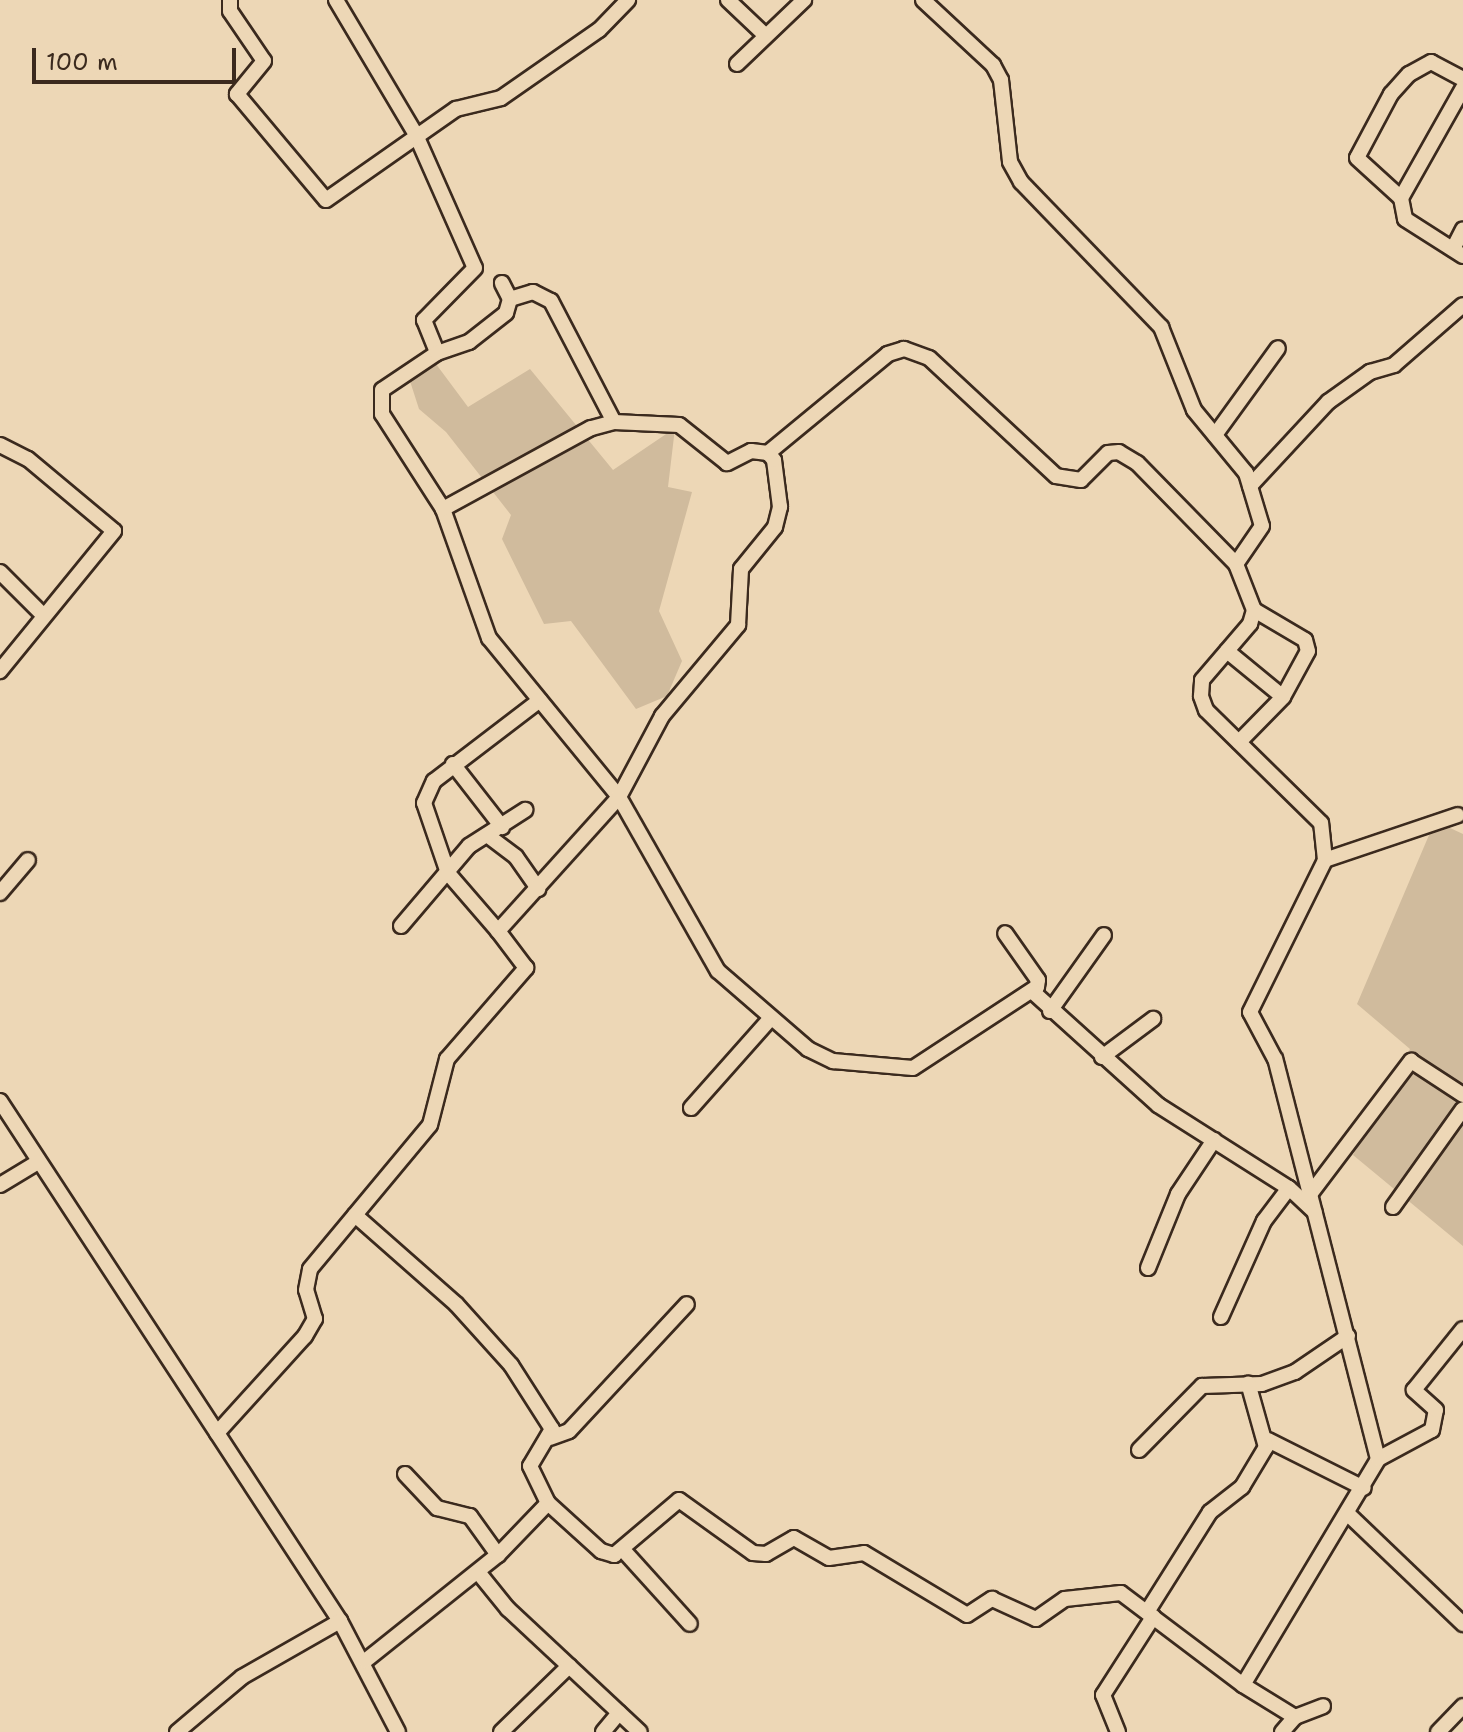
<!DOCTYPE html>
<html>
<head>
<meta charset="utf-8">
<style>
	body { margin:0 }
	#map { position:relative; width:1463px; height:1732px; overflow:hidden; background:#edd7b6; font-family:"Shantell Sans",sans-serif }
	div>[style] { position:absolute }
	.green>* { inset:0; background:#d0bb9d }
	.roads { filter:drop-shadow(2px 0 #3b2a1e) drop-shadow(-2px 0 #3b2a1e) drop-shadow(0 2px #3b2a1e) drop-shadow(0 -2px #3b2a1e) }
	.minor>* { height:14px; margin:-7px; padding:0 7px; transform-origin:7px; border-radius:7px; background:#edd7b6 }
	span { translate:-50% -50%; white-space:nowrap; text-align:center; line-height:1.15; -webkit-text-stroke:8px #edd7b6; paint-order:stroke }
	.scale { position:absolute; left:32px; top:48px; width:204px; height:36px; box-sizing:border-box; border:4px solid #3b2a1e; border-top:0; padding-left:10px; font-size:24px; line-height:28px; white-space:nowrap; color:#3b2a1e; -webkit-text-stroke:6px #edd7b6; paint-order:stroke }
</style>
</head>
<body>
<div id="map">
	<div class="green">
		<i style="clip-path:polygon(436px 364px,468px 407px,530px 369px,613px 470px,675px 428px,668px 487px,692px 492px,659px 611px,682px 661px,667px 696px,636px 709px,571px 621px,544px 624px,502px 539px,511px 515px,446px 432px,419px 409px,409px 378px)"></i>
		<i style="clip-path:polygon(1435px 821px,1463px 834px,1463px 1246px,1353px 1155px,1410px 1049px,1357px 1004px)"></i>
	</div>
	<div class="roads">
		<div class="minor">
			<i style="left:230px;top:0;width:11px;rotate:90deg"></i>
			<i style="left:230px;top:11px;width:60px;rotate:55.8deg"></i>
			<i style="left:264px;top:61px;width:43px;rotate:129.3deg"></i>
			<i style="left:237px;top:94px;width:138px;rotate:50deg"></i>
			<i style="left:326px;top:200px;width:159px;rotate:-35deg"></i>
			<i style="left:456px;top:109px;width:46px;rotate:-13.7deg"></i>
			<i style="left:501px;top:98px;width:119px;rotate:-34.8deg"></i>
			<i style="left:599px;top:30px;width:42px;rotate:-46deg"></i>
			<i style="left:336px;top:0;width:157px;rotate:59.3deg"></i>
			<i style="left:416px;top:135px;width:145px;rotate:66.1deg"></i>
			<i style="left:475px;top:268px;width:73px;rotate:134.4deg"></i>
			<i style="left:424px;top:320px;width:35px;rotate:68deg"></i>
			<i style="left:437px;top:353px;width:66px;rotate:146.1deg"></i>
			<i style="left:382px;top:390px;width:24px;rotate:90deg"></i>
			<i style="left:382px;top:414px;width:113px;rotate:57.3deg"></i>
			<i style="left:443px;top:509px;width:137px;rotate:70.4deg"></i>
			<i style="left:489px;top:638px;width:205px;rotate:50.7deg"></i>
			<i style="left:619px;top:797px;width:200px;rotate:60.4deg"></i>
			<i style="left:718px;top:971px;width:119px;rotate:40.9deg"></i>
			<i style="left:808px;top:1049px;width:28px;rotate:26deg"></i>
			<i style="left:833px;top:1061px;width:80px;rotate:5deg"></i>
			<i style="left:913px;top:1068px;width:148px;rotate:-33.2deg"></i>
			<i style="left:1037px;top:987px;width:7px;rotate:-82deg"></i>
			<i style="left:1038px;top:980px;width:57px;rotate:-125.1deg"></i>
			<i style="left:728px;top:0;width:52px;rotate:43.5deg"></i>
			<i style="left:923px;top:0;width:96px;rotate:42.9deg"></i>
			<i style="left:993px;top:65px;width:17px;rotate:62deg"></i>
			<i style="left:1001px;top:80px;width:82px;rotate:83.7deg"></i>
			<i style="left:1010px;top:162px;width:23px;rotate:61deg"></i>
			<i style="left:1021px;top:182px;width:202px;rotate:46deg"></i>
			<i style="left:1161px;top:327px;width:89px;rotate:68.3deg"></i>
			<i style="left:1194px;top:410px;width:82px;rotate:50.5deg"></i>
			<i style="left:1246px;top:473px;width:55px;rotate:73.2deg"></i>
			<i style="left:1262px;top:526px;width:46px;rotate:124.4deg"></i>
			<i style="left:737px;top:64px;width:93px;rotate:-43.7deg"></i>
			<i style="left:1463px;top:79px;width:36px;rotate:-152deg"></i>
			<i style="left:1431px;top:62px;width:25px;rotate:151deg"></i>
			<i style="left:1409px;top:74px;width:27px;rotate:132deg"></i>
			<i style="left:1391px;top:94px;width:72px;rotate:118deg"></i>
			<i style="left:1357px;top:158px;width:59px;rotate:42.3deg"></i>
			<i style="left:1401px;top:198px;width:21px;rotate:79deg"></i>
			<i style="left:1405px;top:219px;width:69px;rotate:32.5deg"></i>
			<i style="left:1401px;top:198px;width:126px;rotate:-60.6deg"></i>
			<i style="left:1453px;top:249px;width:22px;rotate:-63deg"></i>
			<i style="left:510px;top:299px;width:24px;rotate:-17deg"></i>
			<i style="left:533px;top:292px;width:20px;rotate:27deg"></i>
			<i style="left:551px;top:301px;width:136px;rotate:62.5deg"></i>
			<i style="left:437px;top:353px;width:34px;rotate:-19deg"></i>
			<i style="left:469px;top:342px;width:47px;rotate:-38.1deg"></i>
			<i style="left:506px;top:313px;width:15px;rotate:-74deg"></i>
			<i style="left:510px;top:299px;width:18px;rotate:-117deg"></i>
			<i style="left:1215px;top:435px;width:107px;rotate:-54.1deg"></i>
			<i style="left:0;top:445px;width:31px;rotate:27deg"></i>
			<i style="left:28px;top:459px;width:112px;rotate:39.9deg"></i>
			<i style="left:114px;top:531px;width:181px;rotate:129.2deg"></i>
			<i style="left:1250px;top:486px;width:115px;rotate:-47.1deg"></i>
			<i style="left:1328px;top:402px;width:52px;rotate:-35.5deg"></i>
			<i style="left:1370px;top:372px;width:25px;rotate:-16deg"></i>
			<i style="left:1394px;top:365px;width:91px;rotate:-41deg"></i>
			<i style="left:0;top:572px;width:61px;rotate:45deg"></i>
			<i style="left:1227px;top:651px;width:72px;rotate:39.4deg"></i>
			<i style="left:1239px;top:742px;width:63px;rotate:-45.6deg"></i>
			<i style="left:1283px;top:697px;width:52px;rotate:-61.5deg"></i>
			<i style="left:1308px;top:651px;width:11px;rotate:-105deg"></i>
			<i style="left:1305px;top:640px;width:59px;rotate:-149.5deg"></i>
			<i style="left:453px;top:764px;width:80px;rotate:52.1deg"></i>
			<i style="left:487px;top:835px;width:36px;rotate:37deg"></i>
			<i style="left:516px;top:857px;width:39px;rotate:55deg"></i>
			<i style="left:1325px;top:860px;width:140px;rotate:-18.7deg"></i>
			<i style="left:0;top:893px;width:43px;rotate:-49.7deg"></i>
			<i style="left:401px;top:926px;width:105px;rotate:-49.6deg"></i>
			<i style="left:469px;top:846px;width:67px;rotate:-32.7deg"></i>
			<i style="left:498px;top:931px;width:77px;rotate:-130.8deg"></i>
			<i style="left:448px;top:873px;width:74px;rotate:-108.9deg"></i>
			<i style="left:424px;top:803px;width:24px;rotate:-66deg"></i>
			<i style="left:434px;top:781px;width:133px;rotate:-37.4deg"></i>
			<i style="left:1033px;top:992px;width:169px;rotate:42.1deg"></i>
			<i style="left:1158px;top:1105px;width:155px;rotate:32.4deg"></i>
			<i style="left:1289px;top:1188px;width:35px;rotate:43deg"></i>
			<i style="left:1050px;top:1011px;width:93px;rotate:-54.6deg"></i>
			<i style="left:1102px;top:1057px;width:64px;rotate:-36.7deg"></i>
			<i style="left:0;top:1101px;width:621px;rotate:56.82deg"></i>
			<i style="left:340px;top:1621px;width:125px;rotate:62.4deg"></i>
			<i style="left:691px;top:1108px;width:118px;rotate:-48.4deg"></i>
			<i style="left:0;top:1185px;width:44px;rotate:-31.2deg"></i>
			<i style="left:1311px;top:1193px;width:166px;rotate:-52.9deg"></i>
			<i style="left:1411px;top:1061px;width:62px;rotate:33.2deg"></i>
			<i style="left:1393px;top:1207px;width:120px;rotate:-54.5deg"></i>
			<i style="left:355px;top:1215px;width:135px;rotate:41.4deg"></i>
			<i style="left:456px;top:1304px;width:82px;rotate:48deg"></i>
			<i style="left:511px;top:1365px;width:76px;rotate:57.4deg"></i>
			<i style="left:552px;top:1429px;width:43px;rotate:120.7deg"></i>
			<i style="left:530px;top:1466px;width:41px;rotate:64.1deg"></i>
			<i style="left:1148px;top:1268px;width:80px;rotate:-67.9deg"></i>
			<i style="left:1178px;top:1194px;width:65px;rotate:-56.3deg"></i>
			<i style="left:1221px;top:1317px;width:105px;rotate:-65.9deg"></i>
			<i style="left:1264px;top:1221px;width:41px;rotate:-52.9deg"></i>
			<i style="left:217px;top:1433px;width:131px;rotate:-47.8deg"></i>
			<i style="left:305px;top:1336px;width:20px;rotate:-60deg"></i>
			<i style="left:315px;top:1319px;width:30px;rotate:-107deg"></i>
			<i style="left:306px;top:1290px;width:21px;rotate:-79deg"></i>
			<i style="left:310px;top:1269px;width:187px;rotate:-50.2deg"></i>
			<i style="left:430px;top:1125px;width:68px;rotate:-75.6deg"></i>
			<i style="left:447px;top:1059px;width:121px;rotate:-49deg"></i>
			<i style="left:526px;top:968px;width:46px;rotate:-127.1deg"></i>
			<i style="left:498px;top:931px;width:181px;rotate:-47.9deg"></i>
			<i style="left:619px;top:797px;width:92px;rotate:-62deg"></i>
			<i style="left:662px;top:716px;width:119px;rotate:-50.1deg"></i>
			<i style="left:738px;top:625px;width:56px;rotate:-86.9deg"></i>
			<i style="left:741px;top:569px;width:54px;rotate:-51deg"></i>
			<i style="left:775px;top:527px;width:21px;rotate:-76deg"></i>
			<i style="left:780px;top:507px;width:47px;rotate:-97.3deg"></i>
			<i style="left:774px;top:460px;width:9px;rotate:-131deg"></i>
			<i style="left:768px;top:453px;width:17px;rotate:-173deg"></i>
			<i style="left:751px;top:451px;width:27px;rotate:153deg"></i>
			<i style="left:727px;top:463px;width:61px;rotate:-141.6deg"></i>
			<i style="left:679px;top:425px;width:65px;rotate:-177.4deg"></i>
			<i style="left:614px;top:422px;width:24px;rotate:165deg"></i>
			<i style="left:591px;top:428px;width:169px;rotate:151.3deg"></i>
			<i style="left:550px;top:1438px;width:20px;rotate:-20deg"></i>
			<i style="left:569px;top:1431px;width:173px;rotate:-47.1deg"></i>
			<i style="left:1268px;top:1440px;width:107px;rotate:26.6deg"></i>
			<i style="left:1139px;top:1450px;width:90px;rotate:-45.5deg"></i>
			<i style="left:1202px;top:1386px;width:60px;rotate:-1.9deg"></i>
			<i style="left:1262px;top:1384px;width:35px;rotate:-20deg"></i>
			<i style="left:1295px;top:1372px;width:64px;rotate:-34.2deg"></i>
			<i style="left:1378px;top:1459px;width:61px;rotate:-28.2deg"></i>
			<i style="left:1432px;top:1430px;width:20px;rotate:-79deg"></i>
			<i style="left:1436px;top:1410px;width:30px;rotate:-138deg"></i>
			<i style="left:1414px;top:1390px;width:78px;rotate:-51.2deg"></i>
			<i style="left:405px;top:1474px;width:47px;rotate:46.7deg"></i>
			<i style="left:437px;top:1508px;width:34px;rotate:14deg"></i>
			<i style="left:470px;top:1516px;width:48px;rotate:54.3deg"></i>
			<i style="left:1349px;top:1515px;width:158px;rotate:43.7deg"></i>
			<i style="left:624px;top:1551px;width:98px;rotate:47.9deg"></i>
			<i style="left:478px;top:1572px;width:48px;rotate:51deg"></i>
			<i style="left:508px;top:1609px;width:180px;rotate:43deg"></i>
			<i style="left:1147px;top:1612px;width:118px;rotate:-57.8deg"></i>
			<i style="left:1210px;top:1512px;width:41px;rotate:-38deg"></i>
			<i style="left:1242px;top:1487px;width:47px;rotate:-59deg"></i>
			<i style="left:1266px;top:1447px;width:66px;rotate:-105.7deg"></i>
			<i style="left:365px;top:1661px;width:170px;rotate:-38.6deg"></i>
			<i style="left:498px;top:1555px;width:72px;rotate:-46.1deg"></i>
			<i style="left:548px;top:1503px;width:72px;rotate:42.2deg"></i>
			<i style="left:601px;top:1551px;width:14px;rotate:17deg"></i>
			<i style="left:614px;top:1555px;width:85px;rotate:-40.2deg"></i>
			<i style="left:679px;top:1500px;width:91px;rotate:35.6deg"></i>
			<i style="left:753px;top:1553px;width:13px;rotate:4deg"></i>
			<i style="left:766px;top:1554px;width:32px;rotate:-30deg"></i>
			<i style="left:794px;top:1538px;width:40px;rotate:29.7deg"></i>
			<i style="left:829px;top:1558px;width:35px;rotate:-8deg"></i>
			<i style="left:864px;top:1553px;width:120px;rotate:31deg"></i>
			<i style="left:967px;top:1615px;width:30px;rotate:-33deg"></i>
			<i style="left:992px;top:1599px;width:48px;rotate:24.4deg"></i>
			<i style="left:1036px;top:1619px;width:35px;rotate:-35deg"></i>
			<i style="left:1065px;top:1599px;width:56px;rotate:-6.1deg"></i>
			<i style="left:1121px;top:1593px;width:153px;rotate:37deg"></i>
			<i style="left:1243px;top:1685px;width:263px;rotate:-59.1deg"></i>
			<i style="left:1378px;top:1459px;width:413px;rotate:-104.4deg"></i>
			<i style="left:1275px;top:1059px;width:53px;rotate:-118deg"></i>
			<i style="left:1250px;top:1012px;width:169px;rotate:-63.7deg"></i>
			<i style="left:1325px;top:860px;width:37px;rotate:-96deg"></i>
			<i style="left:1321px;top:823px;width:161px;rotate:-135.5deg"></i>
			<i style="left:1206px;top:710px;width:15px;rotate:-110deg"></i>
			<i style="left:1201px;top:696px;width:16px;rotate:-86deg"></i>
			<i style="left:1202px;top:680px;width:74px;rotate:-49.4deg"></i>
			<i style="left:1250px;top:624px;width:15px;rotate:-74deg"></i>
			<i style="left:1254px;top:610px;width:49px;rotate:-111.4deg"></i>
			<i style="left:1236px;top:564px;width:141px;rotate:-134.4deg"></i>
			<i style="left:1137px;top:463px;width:21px;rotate:-149deg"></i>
			<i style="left:1119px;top:452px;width:11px;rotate:175deg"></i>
			<i style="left:1108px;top:453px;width:38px;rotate:135deg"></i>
			<i style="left:1081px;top:480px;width:25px;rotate:-171deg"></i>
			<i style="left:1056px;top:476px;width:173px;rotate:-137.1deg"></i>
			<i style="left:929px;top:358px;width:27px;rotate:-160deg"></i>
			<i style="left:904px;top:349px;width:17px;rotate:163deg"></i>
			<i style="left:888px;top:354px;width:156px;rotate:140.5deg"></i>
			<i style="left:1243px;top:1685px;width:61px;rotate:31.6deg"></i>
			<i style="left:177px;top:1732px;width:85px;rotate:-40.2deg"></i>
			<i style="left:242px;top:1677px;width:113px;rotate:-29.7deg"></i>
			<i style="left:501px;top:1732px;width:95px;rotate:-44.1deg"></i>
			<i style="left:603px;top:1732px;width:25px;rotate:-50deg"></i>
			<i style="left:1118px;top:1732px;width:40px;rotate:-112deg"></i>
			<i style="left:1103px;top:1695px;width:93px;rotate:-57.3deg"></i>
			<i style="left:1282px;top:1732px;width:20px;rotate:-49deg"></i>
			<i style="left:1295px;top:1717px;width:30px;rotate:-21deg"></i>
			<i style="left:1438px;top:1732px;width:36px;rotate:-46deg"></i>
		</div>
	</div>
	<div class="scale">100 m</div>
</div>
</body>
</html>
